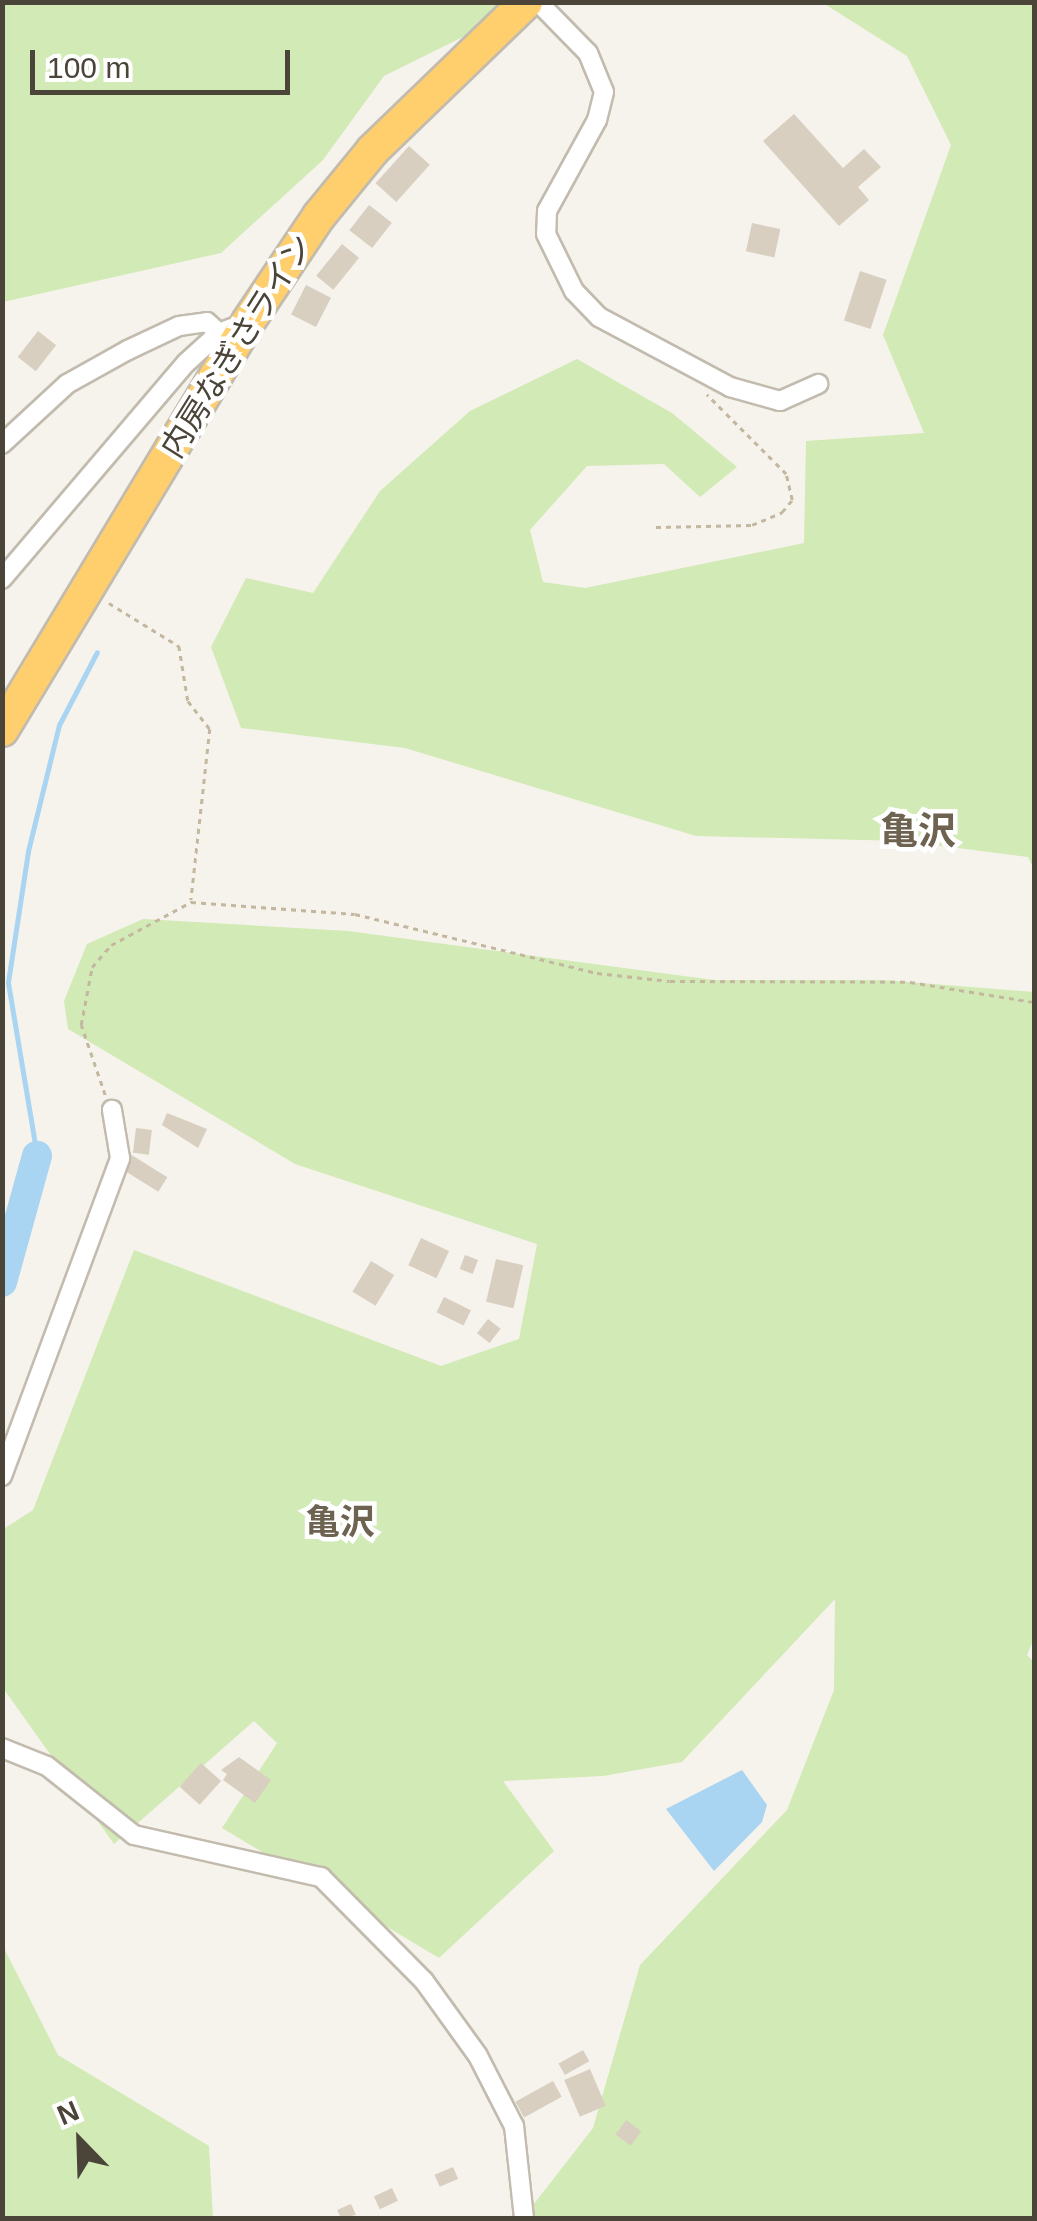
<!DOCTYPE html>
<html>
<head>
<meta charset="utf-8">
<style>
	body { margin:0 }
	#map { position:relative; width:1037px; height:2221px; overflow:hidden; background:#f6f3ec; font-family:Arial,"Noto Sans JP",sans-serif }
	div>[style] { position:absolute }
	.green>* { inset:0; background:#d2eab5 }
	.water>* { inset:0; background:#a9d4f2 }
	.stream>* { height:5px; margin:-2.5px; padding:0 2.5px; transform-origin:2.5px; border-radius:2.5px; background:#a9d4f2 }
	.river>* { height:30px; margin:-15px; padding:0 15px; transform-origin:15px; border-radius:15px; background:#a9d4f2 }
	.building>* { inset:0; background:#d8cfc1; transform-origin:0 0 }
	.path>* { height:2.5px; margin-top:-1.25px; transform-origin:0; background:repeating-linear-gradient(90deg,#c4b79f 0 5px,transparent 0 10px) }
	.roads { filter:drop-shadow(2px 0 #c2bbae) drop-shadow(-2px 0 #c2bbae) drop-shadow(0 2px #c2bbae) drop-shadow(0 -2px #c2bbae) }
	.street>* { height:18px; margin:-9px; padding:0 9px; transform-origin:9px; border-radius:9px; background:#fff }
	.highway>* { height:32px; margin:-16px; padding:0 16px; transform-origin:16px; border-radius:16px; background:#ffcf6e }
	span { translate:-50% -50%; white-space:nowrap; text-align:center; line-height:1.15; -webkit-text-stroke:9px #fff; paint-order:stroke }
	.street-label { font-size:32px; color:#4b4439 }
	.neighbourhood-label { font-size:35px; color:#6e6250; font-weight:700 }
	.quarter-label { font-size:38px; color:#6e6250; font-weight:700 }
	.frame { position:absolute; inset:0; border:5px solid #4b4439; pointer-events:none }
	.north { position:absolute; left:30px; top:2091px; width:100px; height:100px; -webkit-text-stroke:8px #fff; paint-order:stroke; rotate:337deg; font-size:28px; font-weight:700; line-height:40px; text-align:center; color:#4b4439 }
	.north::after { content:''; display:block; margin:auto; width:35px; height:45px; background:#4b4439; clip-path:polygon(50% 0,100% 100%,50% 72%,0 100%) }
	.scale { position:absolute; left:30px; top:50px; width:260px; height:45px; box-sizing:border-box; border:5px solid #4b4439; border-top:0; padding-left:12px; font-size:30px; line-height:35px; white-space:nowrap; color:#4b4439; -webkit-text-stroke:8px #fff; paint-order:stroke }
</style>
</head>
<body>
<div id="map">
	<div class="green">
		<i style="clip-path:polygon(3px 3px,499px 3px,485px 26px,384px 76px,323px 160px,221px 253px,3px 302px)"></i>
		<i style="clip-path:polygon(823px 3px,1034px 3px,1034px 869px,1028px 857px,904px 841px,696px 836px,405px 748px,241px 728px,211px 647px,246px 578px,313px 593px,380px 491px,470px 411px,577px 359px,672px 413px,737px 467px,700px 497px,664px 464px,587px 466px,530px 530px,543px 582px,585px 588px,804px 543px,806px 441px,924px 433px,883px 335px,951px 145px,907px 56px)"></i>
		<i style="clip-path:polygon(143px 919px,348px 931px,714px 980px,883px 980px,1034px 992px,1034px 1638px,1027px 1655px,1034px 1662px,1034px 2218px,523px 2218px,593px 2128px,640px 1965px,787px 1810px,834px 1690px,835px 1599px,682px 1762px,603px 1776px,503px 1781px,554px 1851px,439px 1958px,222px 1828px,277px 1743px,254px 1721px,114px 1844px,3px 1688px,2px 1530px,33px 1510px,134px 1250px,441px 1366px,519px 1339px,537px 1244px,295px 1164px,68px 1029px,64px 1001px,87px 944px)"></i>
		<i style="clip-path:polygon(2px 1944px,58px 2055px,209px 2146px,213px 2218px,3px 2218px)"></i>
	</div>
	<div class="water">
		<i style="clip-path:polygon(742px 1770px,767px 1805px,762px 1822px,714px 1871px,666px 1809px)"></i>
	</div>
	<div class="stream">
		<i style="left:37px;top:1156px;width:176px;rotate:-99.5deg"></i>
		<i style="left:8px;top:982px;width:133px;rotate:-81.3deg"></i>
		<i style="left:28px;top:851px;width:130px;rotate:-76.2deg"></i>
		<i style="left:59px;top:725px;width:82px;rotate:-62.5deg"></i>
	</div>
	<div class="river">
		<i style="left:2px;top:1282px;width:131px;rotate:-74.5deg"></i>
	</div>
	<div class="building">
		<i style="clip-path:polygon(794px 114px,843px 168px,864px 149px,881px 167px,858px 187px,869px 200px,839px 226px,763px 141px)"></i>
		<i style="left:409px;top:146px;width:28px;height:50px;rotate:42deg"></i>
		<i style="left:369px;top:205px;width:29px;height:32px;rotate:38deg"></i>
		<i style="left:752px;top:223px;width:29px;height:29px;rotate:12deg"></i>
		<i style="left:342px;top:244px;width:22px;height:41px;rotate:39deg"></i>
		<i style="left:860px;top:271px;width:28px;height:52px;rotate:18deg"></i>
		<i style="left:306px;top:285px;width:28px;height:33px;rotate:27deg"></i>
		<i style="left:38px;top:331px;width:23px;height:33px;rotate:38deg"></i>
		<i style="clip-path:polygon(167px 1113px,207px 1129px,198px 1148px,162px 1125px)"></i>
		<i style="left:136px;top:1128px;width:16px;height:25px;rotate:7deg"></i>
		<i style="left:130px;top:1154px;width:44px;height:17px;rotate:32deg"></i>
		<i style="left:421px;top:1238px;width:31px;height:30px;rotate:25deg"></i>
		<i style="left:465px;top:1255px;width:14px;height:15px;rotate:21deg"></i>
		<i style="left:496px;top:1259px;width:28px;height:44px;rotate:13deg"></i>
		<i style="left:371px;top:1261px;width:27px;height:36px;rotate:31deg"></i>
		<i style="left:444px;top:1297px;width:30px;height:17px;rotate:26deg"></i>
		<i style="left:488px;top:1319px;width:16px;height:18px;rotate:38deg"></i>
		<i style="clip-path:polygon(239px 1757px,271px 1780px,255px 1803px,223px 1780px,227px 1774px,221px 1770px)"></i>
		<i style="left:201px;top:1763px;width:27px;height:32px;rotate:42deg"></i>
		<i style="left:583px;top:2050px;width:13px;height:28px;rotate:61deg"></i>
		<i style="left:590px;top:2069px;width:40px;height:28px;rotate:67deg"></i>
		<i style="left:553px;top:2081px;width:18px;height:43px;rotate:61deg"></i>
		<i style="left:626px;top:2120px;width:19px;height:18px;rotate:36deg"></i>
		<i style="left:453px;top:2167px;width:13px;height:20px;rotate:67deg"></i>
		<i style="left:392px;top:2188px;width:14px;height:20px;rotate:65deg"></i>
		<i style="clip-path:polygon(351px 2204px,356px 2215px,341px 2218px,337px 2210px)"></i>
	</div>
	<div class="path">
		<i style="left:656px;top:527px;width:96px;rotate:-1.2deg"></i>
		<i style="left:752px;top:525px;width:33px;rotate:-23deg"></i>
		<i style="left:782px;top:512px;width:16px;rotate:-50deg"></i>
		<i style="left:792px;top:500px;width:27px;rotate:-103deg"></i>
		<i style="left:786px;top:474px;width:112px;rotate:-135deg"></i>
		<i style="left:109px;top:603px;width:82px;rotate:31.6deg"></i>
		<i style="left:179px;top:646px;width:56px;rotate:80.7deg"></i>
		<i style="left:188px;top:701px;width:36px;rotate:52deg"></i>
		<i style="left:210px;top:729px;width:172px;rotate:96.3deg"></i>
		<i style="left:105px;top:1095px;width:74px;rotate:-108.9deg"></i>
		<i style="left:81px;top:1025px;width:59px;rotate:-79.3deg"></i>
		<i style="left:92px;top:967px;width:29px;rotate:-49deg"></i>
		<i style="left:111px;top:945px;width:91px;rotate:-28.3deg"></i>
		<i style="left:191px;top:902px;width:164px;rotate:4.2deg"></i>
		<i style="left:355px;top:914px;width:249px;rotate:13.7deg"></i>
		<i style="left:597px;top:973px;width:73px;rotate:6.3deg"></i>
		<i style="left:670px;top:981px;width:240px;rotate:0.2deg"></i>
		<i style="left:910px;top:982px;width:126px;rotate:9.2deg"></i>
	</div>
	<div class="roads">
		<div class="street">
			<i style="left:538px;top:2px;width:71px;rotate:45.6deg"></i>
			<i style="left:588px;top:53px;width:42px;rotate:67.7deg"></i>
			<i style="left:604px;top:92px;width:29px;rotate:104deg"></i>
			<i style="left:597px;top:120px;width:104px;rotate:118.8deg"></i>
			<i style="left:547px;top:211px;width:23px;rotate:92deg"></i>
			<i style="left:546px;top:234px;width:64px;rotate:63.8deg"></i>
			<i style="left:574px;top:291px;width:36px;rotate:46deg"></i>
			<i style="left:599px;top:317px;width:149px;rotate:28.1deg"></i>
			<i style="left:730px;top:387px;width:52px;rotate:15.6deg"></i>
			<i style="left:780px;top:401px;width:42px;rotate:-24.1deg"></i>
			<i style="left:2px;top:444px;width:88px;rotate:-42.7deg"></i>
			<i style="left:67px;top:384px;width:70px;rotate:-29.1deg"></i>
			<i style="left:128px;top:350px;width:56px;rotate:-25.2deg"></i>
			<i style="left:179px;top:326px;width:28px;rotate:-8deg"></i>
			<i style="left:207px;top:322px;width:16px;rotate:43deg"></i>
			<i style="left:2px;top:579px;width:284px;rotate:-49.6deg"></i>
			<i style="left:186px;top:363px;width:45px;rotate:-42.3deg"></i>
			<i style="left:219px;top:333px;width:26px;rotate:-21deg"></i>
			<i style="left:2px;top:1476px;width:339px;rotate:-69.6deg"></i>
			<i style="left:120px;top:1158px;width:49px;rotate:-99.5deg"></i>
			<i style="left:2px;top:1748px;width:48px;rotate:21.8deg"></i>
			<i style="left:47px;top:1766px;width:111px;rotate:38.4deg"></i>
			<i style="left:134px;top:1835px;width:192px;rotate:12.7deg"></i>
			<i style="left:321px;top:1877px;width:146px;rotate:45.3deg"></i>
			<i style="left:424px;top:1981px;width:92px;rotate:54.2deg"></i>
			<i style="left:478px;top:2056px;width:79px;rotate:62.8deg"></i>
			<i style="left:514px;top:2126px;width:93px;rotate:83.8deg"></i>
		</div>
		<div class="highway">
			<i style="left:2px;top:730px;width:476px;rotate:-58.9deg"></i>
			<i style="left:248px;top:322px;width:128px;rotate:-56.2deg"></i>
			<i style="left:319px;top:216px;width:85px;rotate:-50.7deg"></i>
			<i style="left:373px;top:150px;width:213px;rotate:-44deg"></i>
		</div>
	</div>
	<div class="street-label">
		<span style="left:237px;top:346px;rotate:-58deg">内房なぎさライン</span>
	</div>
	<div class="neighbourhood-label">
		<span style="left:340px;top:1522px">亀沢</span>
	</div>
	<div class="quarter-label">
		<span style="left:918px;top:832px">亀沢</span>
	</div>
	<div class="frame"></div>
	<div class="north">N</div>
	<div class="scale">100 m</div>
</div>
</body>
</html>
